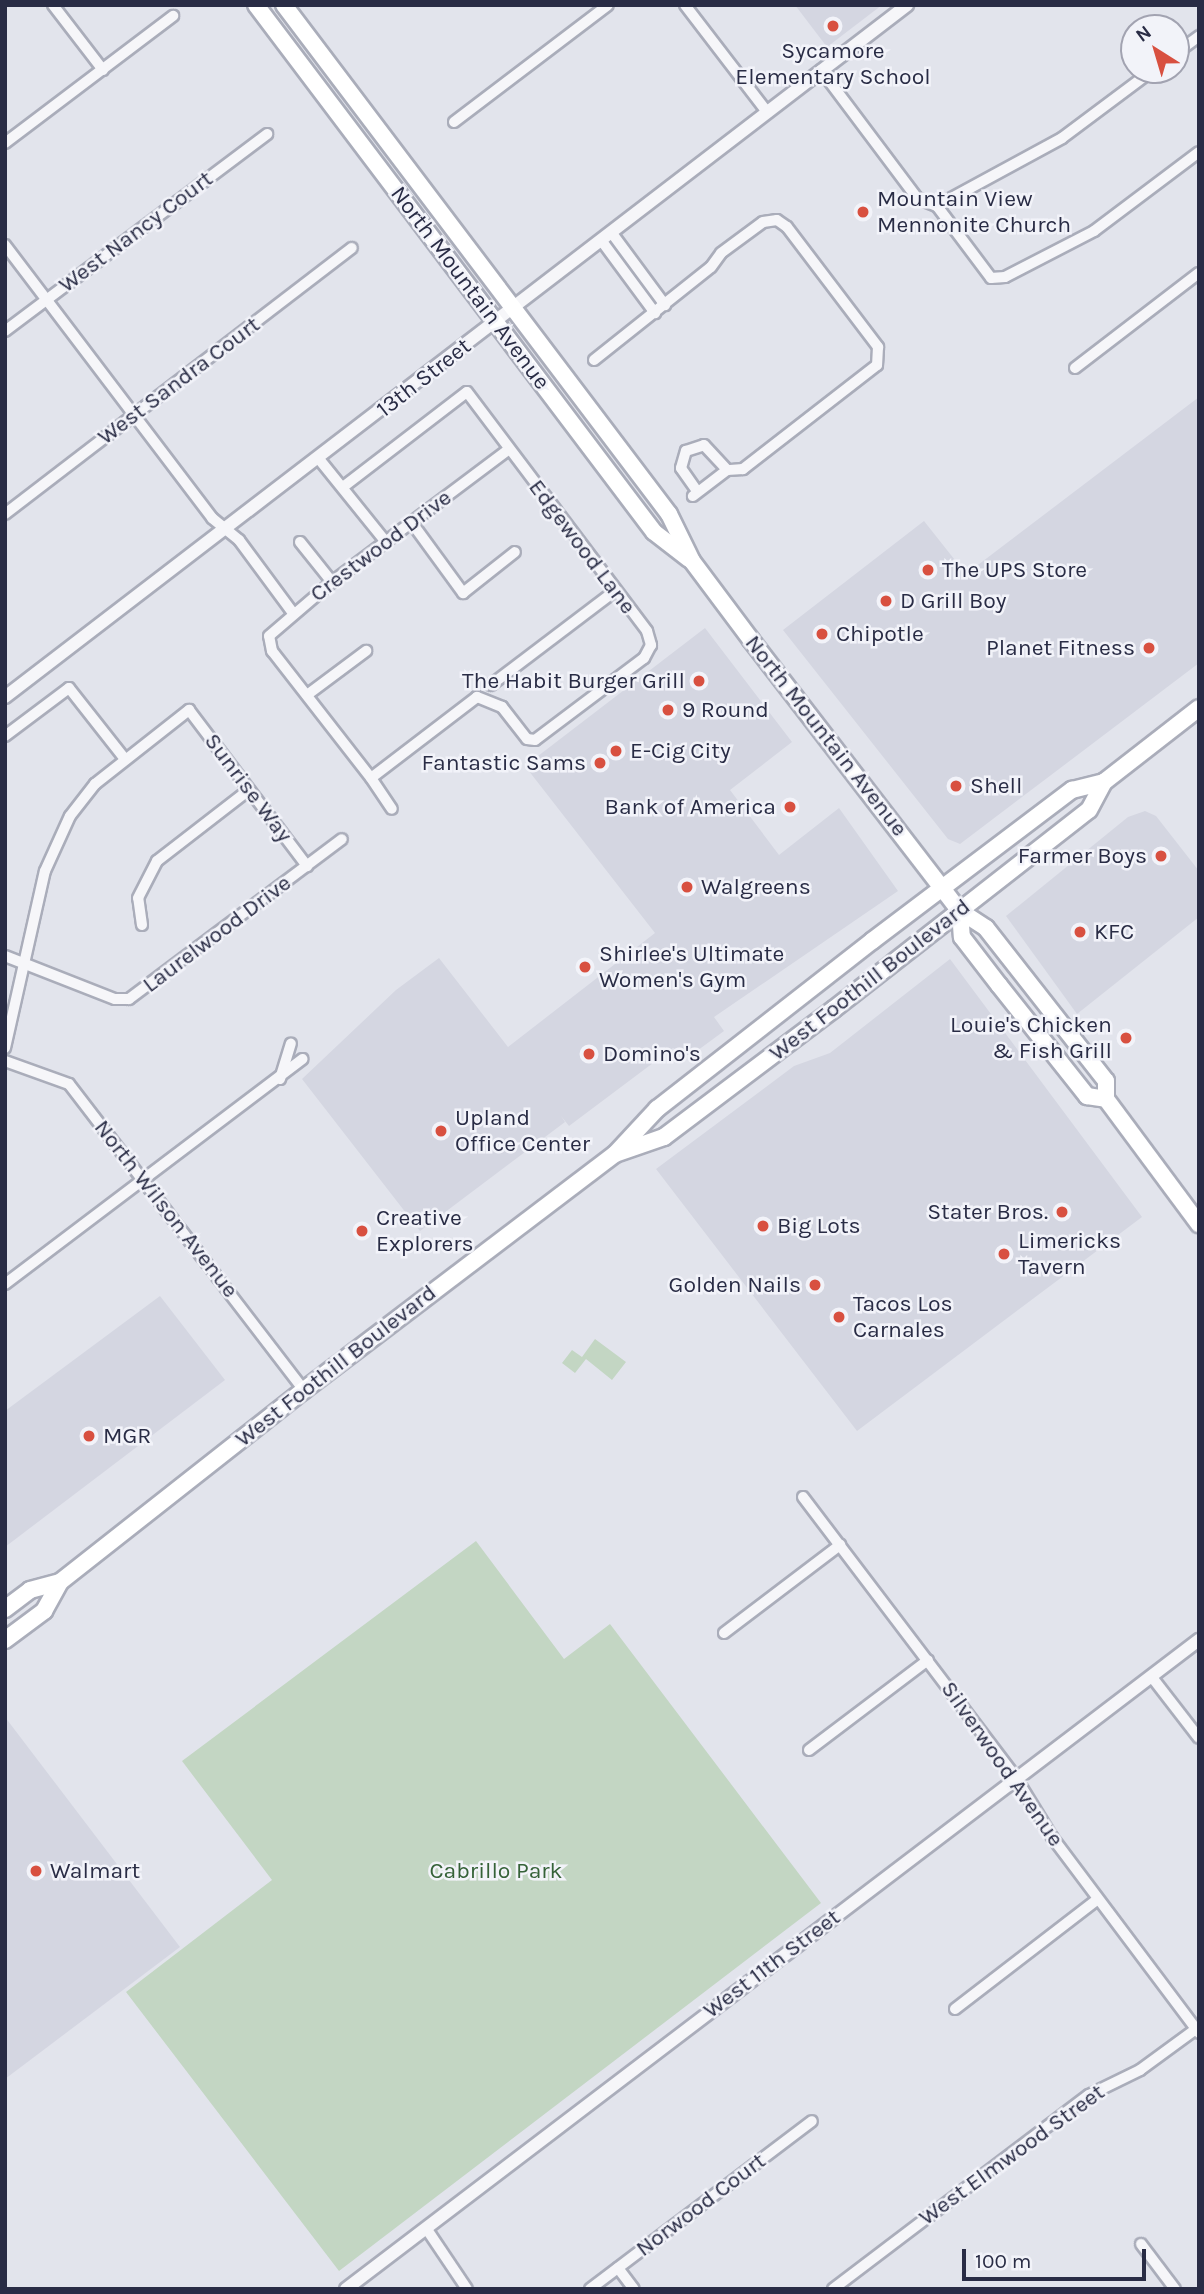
<!DOCTYPE html>
<html>
<head>
<meta charset="utf-8">
<style>
	body { margin:0 }
	#map { position:relative; width:1204px; height:2294px; overflow:hidden; background:#e2e4ec; font-family:Karla,sans-serif }
	div>[style] { position:absolute }
	.built>* { inset:0; background:#d4d6e1 }
	.green>* { inset:0; background:#c3d6c3 }
	.roads { filter:drop-shadow(2px 0 #aaadba) drop-shadow(-2px 0 #aaadba) drop-shadow(0 2px #aaadba) drop-shadow(0 -2px #aaadba) }
	.minor>* { height:10px; margin:-5px; padding:0 5px; transform-origin:5px; border-radius:5px; background:#f6f6f9 }
	.tertiary>* { height:12px; margin:-6px; padding:0 6px; transform-origin:6px; border-radius:6px; background:#f6f6f9 }
	.primary>* { height:16px; margin:-8px; padding:0 8px; transform-origin:8px; border-radius:8px; background:#fff }
	.dots>* { width:19px; height:19px; translate:-50% -50%; box-sizing:border-box; border:4px solid #f2f3f9; border-radius:50% }
	span { translate:-50% -50%; white-space:nowrap; text-align:center; line-height:1.15; -webkit-text-stroke:5px #f2f3f9; paint-order:stroke }
	.poi-label { font-size:23px; color:#292c45 }
	.left { translate:0 -50%; text-align:left }
	.right { translate:-100% -50%; text-align:right }
	.street-label { font-size:23px; color:#292c45 }
	.park-label { font-size:23px; color:#356238 }
	.frame { position:absolute; inset:0; border:7px solid #292c45; pointer-events:none }
	.north { position:absolute; left:1120px; top:14px; width:70px; height:70px; box-sizing:border-box; background:#f2f3f9; border:2px solid #a2a3b1; border-radius:50%; rotate:323deg; font-size:19px; font-weight:700; line-height:28px; text-align:center; color:#292c45 }
	.north::after { content:''; display:block; margin:auto; width:24px; height:32px; background:#d85040; clip-path:polygon(50% 0,100% 100%,50% 72%,0 100%) }
	.scale { position:absolute; left:962px; top:2249px; width:184px; height:32px; box-sizing:border-box; border:4px solid #292c45; border-top:0; padding-left:9px; font-size:21px; line-height:24px; white-space:nowrap; color:#292c45; -webkit-text-stroke:5px #f2f3f9; paint-order:stroke }
</style>
</head>
<body>
<div id="map">
	<div class="built">
		<i style="clip-path:polygon(795px 5px,882px 5px,827px 47px)"></i>
		<i style="clip-path:polygon(1199px 397px,1199px 663px,960px 844px,948px 839px,783px 630px,924px 521px,966px 574px)"></i>
		<i style="clip-path:polygon(705px 628px,792px 742px,730px 790px,779px 855px,839px 808px,898px 891px,714px 1017px,724px 1031px,690px 1056px,673px 1048px,569px 1126px,561px 1116px,565px 1122px,420px 1231px,302px 1079px,396px 990px,439px 958px,508px 1047px,655px 933px,525px 766px)"></i>
		<i style="clip-path:polygon(1145px 811px,1156px 816px,1199px 871px,1199px 917px,1077px 1014px,1006px 916px,1128px 817px)"></i>
		<i style="clip-path:polygon(950px 959px,1142px 1217px,857px 1431px,656px 1169px,794px 1066px,830px 1053px)"></i>
		<i style="clip-path:polygon(160px 1296px,225px 1380px,5px 1547px,5px 1411px)"></i>
		<i style="clip-path:polygon(5px 1717px,180px 1947px,5px 2079px)"></i>
	</div>
	<div class="green">
		<i style="clip-path:polygon(595px 1339px,626px 1362px,612px 1380px,586px 1359px,575px 1373px,562px 1363px,572px 1350px,582px 1357px)"></i>
		<i style="clip-path:polygon(476px 1541px,564px 1659px,610px 1624px,821px 1903px,339px 2271px,126px 1992px,272px 1880px,182px 1761px)"></i>
	</div>
	<div class="roads">
		<div class="minor">
			<i style="left:53px;top:5px;width:82px;rotate:52.4deg"></i>
			<i style="left:685px;top:5px;width:135px;rotate:52.5deg"></i>
			<i style="left:1176px;top:53px;width:29px;rotate:-36deg"></i>
			<i style="left:821px;top:70px;width:160px;rotate:53.1deg"></i>
			<i style="left:917px;top:198px;width:22px;rotate:22deg"></i>
			<i style="left:937px;top:206px;width:142px;rotate:-28.5deg"></i>
			<i style="left:1062px;top:138px;width:114px;rotate:-36.8deg"></i>
			<i style="left:454px;top:122px;width:193px;rotate:-37.2deg"></i>
			<i style="left:5px;top:143px;width:211px;rotate:-37.1deg"></i>
			<i style="left:937px;top:206px;width:90px;rotate:53.1deg"></i>
			<i style="left:991px;top:278px;width:14px;rotate:-4deg"></i>
			<i style="left:1005px;top:277px;width:100px;rotate:-27.3deg"></i>
			<i style="left:1094px;top:231px;width:131px;rotate:-37deg"></i>
			<i style="left:611px;top:232px;width:91px;rotate:53.5deg"></i>
			<i style="left:601px;top:240px;width:91px;rotate:53.5deg"></i>
			<i style="left:5px;top:245px;width:343px;rotate:52.8deg"></i>
			<i style="left:212px;top:518px;width:35px;rotate:39deg"></i>
			<i style="left:239px;top:540px;width:91px;rotate:53.5deg"></i>
			<i style="left:5px;top:331px;width:328px;rotate:-36.9deg"></i>
			<i style="left:594px;top:360px;width:149px;rotate:-38.5deg"></i>
			<i style="left:711px;top:267px;width:17px;rotate:-54deg"></i>
			<i style="left:721px;top:253px;width:52px;rotate:-36.4deg"></i>
			<i style="left:763px;top:222px;width:14px;rotate:-8deg"></i>
			<i style="left:777px;top:220px;width:12px;rotate:35deg"></i>
			<i style="left:787px;top:227px;width:151px;rotate:52.8deg"></i>
			<i style="left:878px;top:347px;width:18px;rotate:93deg"></i>
			<i style="left:877px;top:365px;width:170px;rotate:142.2deg"></i>
			<i style="left:743px;top:469px;width:16px;rotate:176deg"></i>
			<i style="left:727px;top:470px;width:43px;rotate:142.6deg"></i>
			<i style="left:1075px;top:368px;width:156px;rotate:-37.5deg"></i>
			<i style="left:319px;top:459px;width:107px;rotate:51.1deg"></i>
			<i style="left:343px;top:487px;width:156px;rotate:-37.5deg"></i>
			<i style="left:467px;top:392px;width:299px;rotate:53deg"></i>
			<i style="left:647px;top:631px;width:15px;rotate:74deg"></i>
			<i style="left:651px;top:645px;width:15px;rotate:118deg"></i>
			<i style="left:644px;top:658px;width:136px;rotate:143deg"></i>
			<i style="left:535px;top:740px;width:8px;rotate:-173deg"></i>
			<i style="left:527px;top:739px;width:41px;rotate:-128deg"></i>
			<i style="left:502px;top:707px;width:27px;rotate:-158deg"></i>
			<i style="left:477px;top:697px;width:133px;rotate:142.6deg"></i>
			<i style="left:371px;top:778px;width:161px;rotate:-127.9deg"></i>
			<i style="left:272px;top:651px;width:15px;rotate:-101deg"></i>
			<i style="left:269px;top:636px;width:83px;rotate:-40.6deg"></i>
			<i style="left:332px;top:582px;width:220px;rotate:-36.9deg"></i>
			<i style="left:697px;top:491px;width:28px;rotate:-125deg"></i>
			<i style="left:681px;top:468px;width:18px;rotate:-74deg"></i>
			<i style="left:686px;top:451px;width:19px;rotate:-18deg"></i>
			<i style="left:704px;top:445px;width:34px;rotate:47deg"></i>
			<i style="left:5px;top:514px;width:437px;rotate:-37.5deg"></i>
			<i style="left:412px;top:523px;width:87px;rotate:53.9deg"></i>
			<i style="left:463px;top:593px;width:66px;rotate:-38.3deg"></i>
			<i style="left:300px;top:542px;width:51px;rotate:51.3deg"></i>
			<i style="left:491px;top:685px;width:156px;rotate:-37.2deg"></i>
			<i style="left:307px;top:695px;width:74px;rotate:-36.7deg"></i>
			<i style="left:5px;top:736px;width:80px;rotate:-36.9deg"></i>
			<i style="left:69px;top:688px;width:89px;rotate:51.8deg"></i>
			<i style="left:371px;top:778px;width:37px;rotate:56deg"></i>
			<i style="left:142px;top:925px;width:27px;rotate:-98deg"></i>
			<i style="left:138px;top:898px;width:42px;rotate:-62.8deg"></i>
			<i style="left:157px;top:861px;width:116px;rotate:-37.7deg"></i>
			<i style="left:5px;top:956px;width:118px;rotate:21.4deg"></i>
			<i style="left:115px;top:999px;width:14px"></i>
			<i style="left:129px;top:999px;width:266px;rotate:-36.9deg"></i>
			<i style="left:5px;top:1048px;width:181px;rotate:-77.3deg"></i>
			<i style="left:45px;top:871px;width:60px;rotate:-65.6deg"></i>
			<i style="left:70px;top:816px;width:41px;rotate:-52deg"></i>
			<i style="left:95px;top:784px;width:120px;rotate:-38.2deg"></i>
			<i style="left:189px;top:710px;width:196px;rotate:52.9deg"></i>
			<i style="left:5px;top:1061px;width:68px;rotate:19.8deg"></i>
			<i style="left:69px;top:1084px;width:386px;rotate:52.5deg"></i>
			<i style="left:280px;top:1079px;width:37px;rotate:-73deg"></i>
			<i style="left:5px;top:1284px;width:373px;rotate:-37.1deg"></i>
			<i style="left:803px;top:1497px;width:353px;rotate:52.8deg"></i>
			<i style="left:1016px;top:1778px;width:69px;rotate:58.6deg"></i>
			<i style="left:1052px;top:1837px;width:245px;rotate:53.1deg"></i>
			<i style="left:724px;top:1633px;width:146px;rotate:-37.2deg"></i>
			<i style="left:1151px;top:1676px;width:78px;rotate:52.3deg"></i>
			<i style="left:809px;top:1750px;width:149px;rotate:-37.1deg"></i>
			<i style="left:955px;top:2009px;width:180px;rotate:-37.6deg"></i>
			<i style="left:426px;top:2228px;width:73px;rotate:56.1deg"></i>
			<i style="left:1141px;top:2244px;width:56px;rotate:52.9deg"></i>
			<i style="left:618px;top:2268px;width:26px;rotate:53deg"></i>
			<i style="left:590px;top:2289px;width:278px;rotate:-37.1deg"></i>
			<i style="left:833px;top:2289px;width:321px;rotate:-37.2deg"></i>
			<i style="left:1089px;top:2095px;width:57px;rotate:-26.1deg"></i>
			<i style="left:1140px;top:2070px;width:69px;rotate:-36.2deg"></i>
		</div>
		<div class="tertiary">
			<i style="left:5px;top:697px;width:1137px;rotate:-37.49deg"></i>
			<i style="left:346px;top:2289px;width:1072px;rotate:-37.27deg"></i>
		</div>
		<div class="primary">
			<i style="left:256px;top:5px;width:660px;rotate:52.94deg"></i>
			<i style="left:654px;top:532px;width:44px;rotate:37.6deg"></i>
			<i style="left:284px;top:5px;width:638px;rotate:52.9deg"></i>
			<i style="left:669px;top:514px;width:52px;rotate:63.9deg"></i>
			<i style="left:692px;top:561px;width:99px;rotate:53.2deg"></i>
			<i style="left:751px;top:640px;width:342px;rotate:52.4deg"></i>
			<i style="left:960px;top:911px;width:31px;rotate:33deg"></i>
			<i style="left:986px;top:928px;width:194px;rotate:51.9deg"></i>
			<i style="left:1106px;top:1081px;width:18px;rotate:90deg"></i>
			<i style="left:1106px;top:1099px;width:156px;rotate:53.4deg"></i>
			<i style="left:960px;top:911px;width:26px;rotate:86deg"></i>
			<i style="left:962px;top:937px;width:61px;rotate:52.4deg"></i>
			<i style="left:999px;top:985px;width:142px;rotate:51.6deg"></i>
			<i style="left:1087px;top:1096px;width:19px;rotate:9deg"></i>
			<i style="left:618px;top:1153px;width:49px;rotate:-19.2deg"></i>
			<i style="left:664px;top:1137px;width:213px;rotate:-37deg"></i>
			<i style="left:834px;top:1009px;width:323px;rotate:-38deg"></i>
			<i style="left:1089px;top:810px;width:32px;rotate:-62deg"></i>
			<i style="left:5px;top:1609px;width:31px;rotate:-37deg"></i>
			<i style="left:30px;top:1590px;width:31px;rotate:-15deg"></i>
			<i style="left:60px;top:1582px;width:310px;rotate:-38.2deg"></i>
			<i style="left:304px;top:1390px;width:390px;rotate:-37.2deg"></i>
			<i style="left:615px;top:1154px;width:62px;rotate:-47deg"></i>
			<i style="left:657px;top:1109px;width:273px;rotate:-38deg"></i>
			<i style="left:872px;top:941px;width:251px;rotate:-37.1deg"></i>
			<i style="left:1072px;top:790px;width:33px;rotate:-14deg"></i>
			<i style="left:1104px;top:782px;width:120px;rotate:-37.9deg"></i>
			<i style="left:5px;top:1640px;width:49px;rotate:-36.6deg"></i>
			<i style="left:44px;top:1611px;width:33px;rotate:-61deg"></i>
		</div>
	</div>
	<div class="dots">
		<i style="left:833px;top:26px;background:#d85040"></i>
		<i style="left:863px;top:212px;background:#d85040"></i>
		<i style="left:928px;top:570px;background:#d85040"></i>
		<i style="left:886px;top:601px;background:#d85040"></i>
		<i style="left:822px;top:634px;background:#d85040"></i>
		<i style="left:1149px;top:648px;background:#d85040"></i>
		<i style="left:699px;top:681px;background:#d85040"></i>
		<i style="left:668px;top:710px;background:#d85040"></i>
		<i style="left:616px;top:751px;background:#d85040"></i>
		<i style="left:600px;top:763px;background:#d85040"></i>
		<i style="left:956px;top:786px;background:#d85040"></i>
		<i style="left:790px;top:807px;background:#d85040"></i>
		<i style="left:1161px;top:856px;background:#d85040"></i>
		<i style="left:687px;top:887px;background:#d85040"></i>
		<i style="left:1080px;top:932px;background:#d85040"></i>
		<i style="left:585px;top:967px;background:#d85040"></i>
		<i style="left:1126px;top:1038px;background:#d85040"></i>
		<i style="left:589px;top:1054px;background:#d85040"></i>
		<i style="left:441px;top:1131px;background:#d85040"></i>
		<i style="left:1062px;top:1212px;background:#d85040"></i>
		<i style="left:763px;top:1226px;background:#d85040"></i>
		<i style="left:362px;top:1231px;background:#d85040"></i>
		<i style="left:1004px;top:1254px;background:#d85040"></i>
		<i style="left:815px;top:1285px;background:#d85040"></i>
		<i style="left:839px;top:1317px;background:#d85040"></i>
		<i style="left:89px;top:1436px;background:#d85040"></i>
		<i style="left:36px;top:1871px;background:#d85040"></i>
	</div>
	<div class="poi-label">
		<span style="left:833px;top:64px">Sycamore<br>Elementary School</span>
		<span class="left" style="left:877px;top:212px">Mountain View<br>Mennonite Church</span>
		<span class="left" style="left:942px;top:570px">The UPS Store</span>
		<span class="left" style="left:900px;top:601px">D Grill Boy</span>
		<span class="left" style="left:836px;top:634px">Chipotle</span>
		<span class="right" style="left:1135px;top:648px">Planet Fitness</span>
		<span class="right" style="left:685px;top:681px">The Habit Burger Grill</span>
		<span class="left" style="left:682px;top:710px">9 Round</span>
		<span class="left" style="left:630px;top:751px">E-Cig City</span>
		<span class="right" style="left:586px;top:763px">Fantastic Sams</span>
		<span class="left" style="left:970px;top:786px">Shell</span>
		<span class="right" style="left:776px;top:807px">Bank of America</span>
		<span class="right" style="left:1147px;top:856px">Farmer Boys</span>
		<span class="left" style="left:701px;top:887px">Walgreens</span>
		<span class="left" style="left:1094px;top:932px">KFC</span>
		<span class="left" style="left:599px;top:967px">Shirlee's Ultimate<br>Women's Gym</span>
		<span class="right" style="left:1112px;top:1038px">Louie's Chicken<br>&amp; Fish Grill</span>
		<span class="left" style="left:603px;top:1054px">Domino's</span>
		<span class="left" style="left:455px;top:1131px">Upland<br>Office Center</span>
		<span class="right" style="left:1048px;top:1212px">Stater Bros.</span>
		<span class="left" style="left:376px;top:1231px">Creative<br>Explorers</span>
		<span class="left" style="left:777px;top:1226px">Big Lots</span>
		<span class="left" style="left:1018px;top:1254px">Limericks<br>Tavern</span>
		<span class="right" style="left:801px;top:1285px">Golden Nails</span>
		<span class="left" style="left:853px;top:1317px">Tacos Los<br>Carnales</span>
		<span class="left" style="left:103px;top:1436px">MGR</span>
		<span class="left" style="left:50px;top:1871px">Walmart</span>
	</div>
	<div class="street-label">
		<span style="left:136px;top:232px;rotate:-37deg">West Nancy Court</span>
		<span style="left:470px;top:288px;rotate:53deg">North Mountain Avenue</span>
		<span style="left:424px;top:378px;rotate:-38deg">13th Street</span>
		<span style="left:179px;top:381px;rotate:-37deg">West Sandra Court</span>
		<span style="left:381px;top:546px;rotate:-37deg">Crestwood Drive</span>
		<span style="left:582px;top:547px;rotate:53deg">Edgewood Lane</span>
		<span style="left:826px;top:736px;rotate:52deg">North Mountain Avenue</span>
		<span style="left:248px;top:788px;rotate:53deg">Sunrise Way</span>
		<span style="left:217px;top:934px;rotate:-37deg">Laurelwood Drive</span>
		<span style="left:870px;top:980px;rotate:-38deg">West Foothill Boulevard</span>
		<span style="left:166px;top:1209px;rotate:52deg">North Wilson Avenue</span>
		<span style="left:336px;top:1366px;rotate:-38deg">West Foothill Boulevard</span>
		<span style="left:1002px;top:1764px;rotate:55deg">Silverwood Avenue</span>
		<span style="left:772px;top:1964px;rotate:-37deg">West 11th Street</span>
		<span style="left:1012px;top:2155px;rotate:-36deg">West Elmwood Street</span>
		<span style="left:701px;top:2205px;rotate:-37deg">Norwood Court</span>
	</div>
	<div class="park-label">
		<span style="left:496px;top:1871px">Cabrillo Park</span>
	</div>
	<div class="frame"></div>
	<div class="north">N</div>
	<div class="scale">100 m</div>
</div>
</body>
</html>
